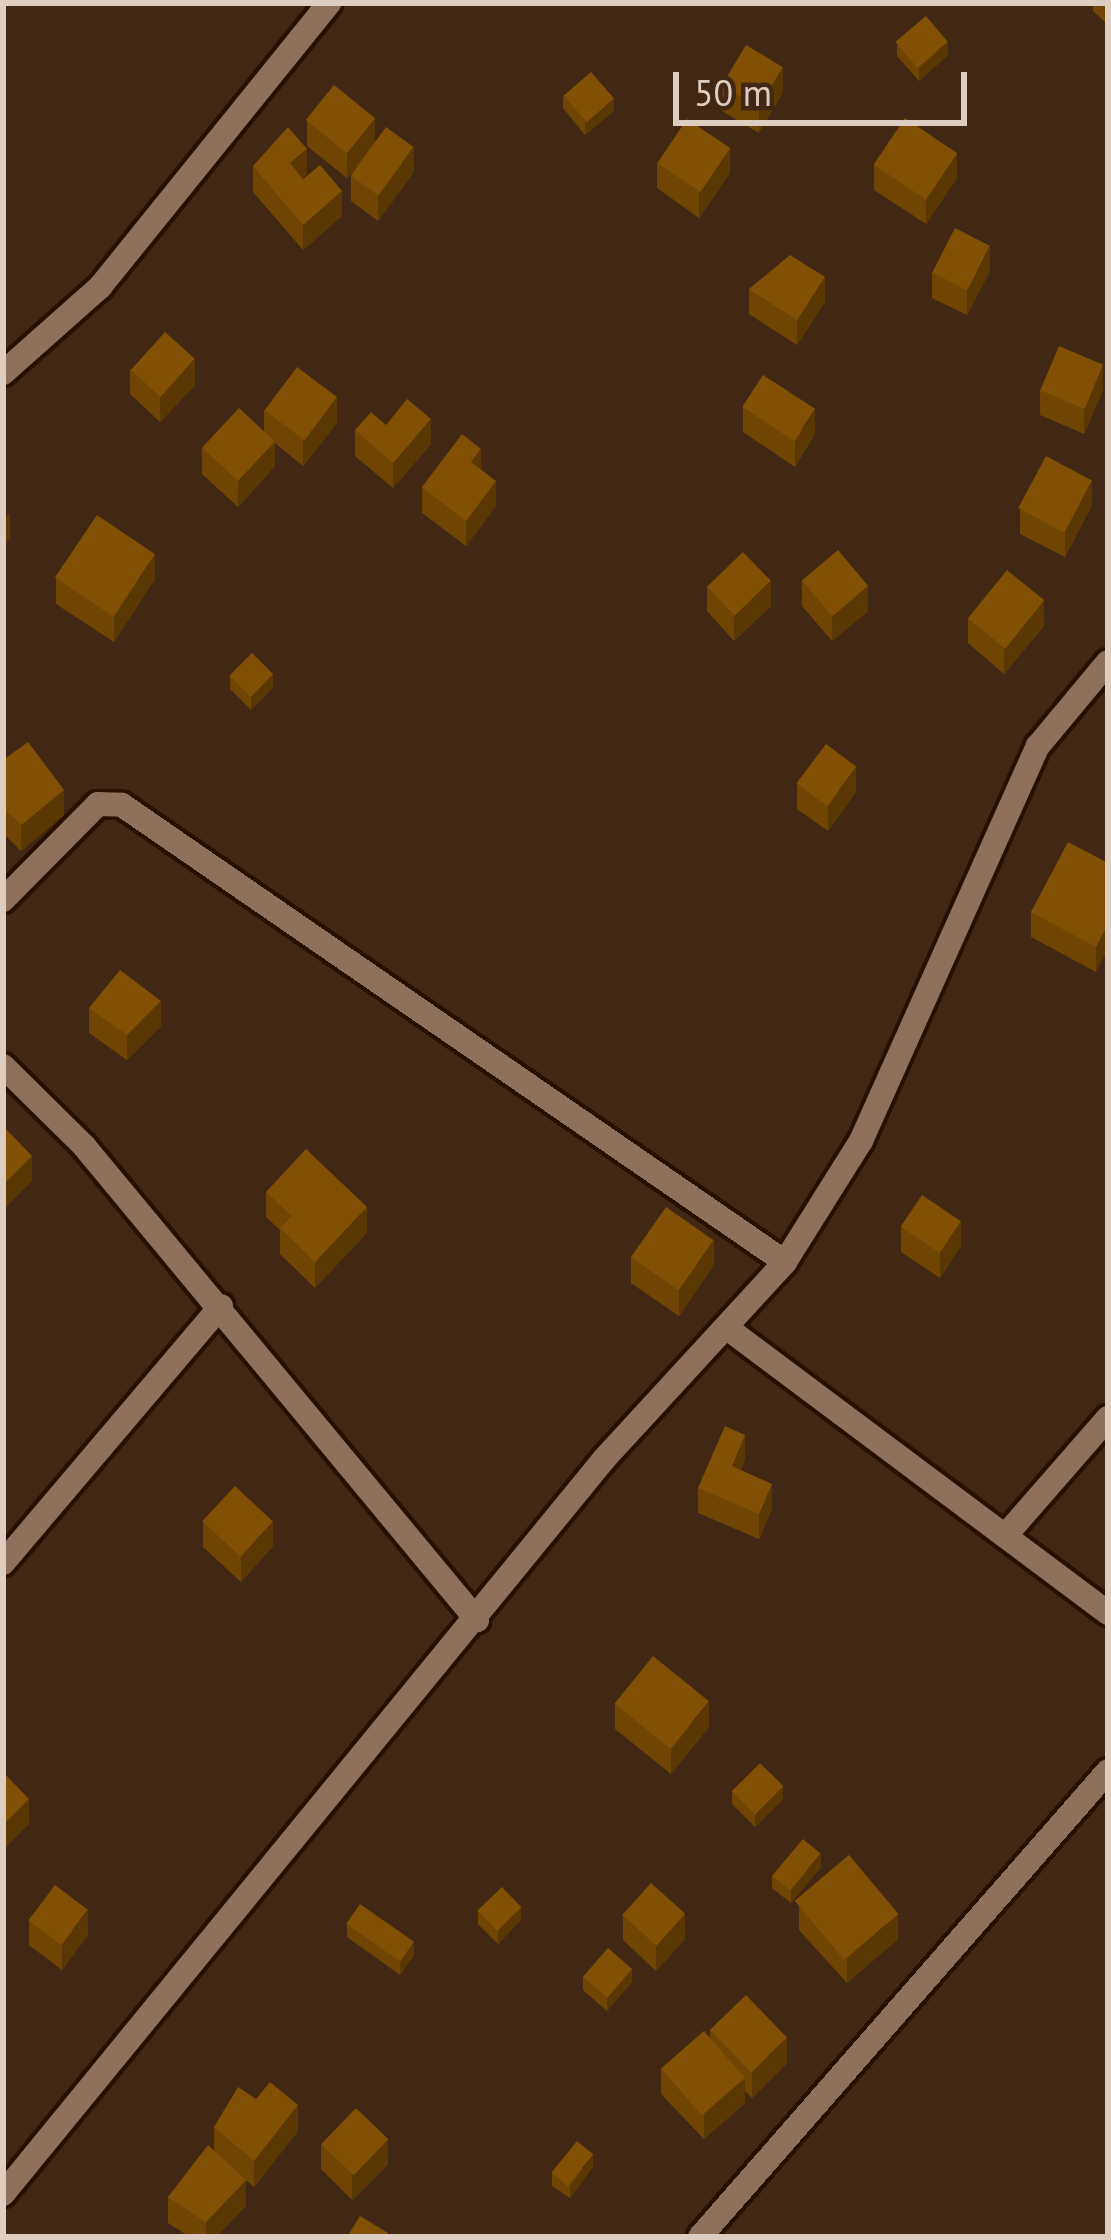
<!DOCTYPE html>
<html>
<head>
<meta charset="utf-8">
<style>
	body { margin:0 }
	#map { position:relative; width:1111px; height:2240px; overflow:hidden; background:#402814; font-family:"PT Sans",sans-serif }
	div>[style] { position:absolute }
	.roads { filter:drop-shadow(3px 0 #261000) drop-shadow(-3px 0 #261000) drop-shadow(0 3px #261000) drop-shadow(0 -3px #261000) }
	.minor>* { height:24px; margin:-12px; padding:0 12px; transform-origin:12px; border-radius:12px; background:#8d715b }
	.wall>* { inset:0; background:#704503 }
	.shaded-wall>* { inset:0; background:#5b3803 }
	.building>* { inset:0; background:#825004; transform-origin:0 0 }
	span { translate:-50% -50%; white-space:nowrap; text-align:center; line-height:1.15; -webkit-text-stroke:9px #402814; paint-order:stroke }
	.frame { position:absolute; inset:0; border:6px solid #decec2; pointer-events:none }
	.scale { position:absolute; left:673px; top:72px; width:294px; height:54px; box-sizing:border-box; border:6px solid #decec2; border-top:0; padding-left:15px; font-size:36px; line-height:42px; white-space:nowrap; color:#decec2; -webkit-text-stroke:9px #402814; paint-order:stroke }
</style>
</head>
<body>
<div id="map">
	<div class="roads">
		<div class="minor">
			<i style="left:3px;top:373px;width:130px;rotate:-41.6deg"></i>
			<i style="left:100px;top:287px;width:365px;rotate:-51.1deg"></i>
			<i style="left:3px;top:900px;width:135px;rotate:-45.3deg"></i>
			<i style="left:98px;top:804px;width:24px;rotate:2deg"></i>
			<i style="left:122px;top:805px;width:805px;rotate:34.58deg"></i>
			<i style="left:3px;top:1066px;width:114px;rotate:44.6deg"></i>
			<i style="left:84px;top:1146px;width:616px;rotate:50.34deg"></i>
			<i style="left:727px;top:1328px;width:476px;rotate:36.8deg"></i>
			<i style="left:1005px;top:1536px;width:157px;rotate:-48.9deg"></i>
			<i style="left:3px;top:1563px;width:337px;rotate:-49.7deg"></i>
			<i style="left:3px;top:2194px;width:951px;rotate:-50.72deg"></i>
			<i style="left:605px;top:1458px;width:266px;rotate:-47.4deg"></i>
			<i style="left:785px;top:1262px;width:143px;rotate:-57.9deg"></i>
			<i style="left:861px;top:1141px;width:433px;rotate:-65.9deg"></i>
			<i style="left:1038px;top:746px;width:109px;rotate:-50.2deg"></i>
			<i style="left:700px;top:2237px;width:619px;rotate:-48.8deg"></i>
		</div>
	</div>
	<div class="wall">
		<i style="clip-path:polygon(1093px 3px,1108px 3px,1108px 25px,1093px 11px)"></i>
		<i style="clip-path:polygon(897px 43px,948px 55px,919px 81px,897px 56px)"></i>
		<i style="clip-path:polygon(722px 85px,783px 92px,759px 133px,722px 111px)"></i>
		<i style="clip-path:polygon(563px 95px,614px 111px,585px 135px,563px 108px)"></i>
		<i style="clip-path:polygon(307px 121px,375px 142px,414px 172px,378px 221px,351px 201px,351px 176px,364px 158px,347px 178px,307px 146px)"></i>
		<i style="clip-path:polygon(657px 163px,730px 173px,699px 218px,657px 188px)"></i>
		<i style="clip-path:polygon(874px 165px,957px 178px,926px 224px,874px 190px)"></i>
		<i style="clip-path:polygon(253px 166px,307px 174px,302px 178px,342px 216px,303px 250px,253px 192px)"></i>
		<i style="clip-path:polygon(990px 271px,967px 315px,932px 298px,932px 272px)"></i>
		<i style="clip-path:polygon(749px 289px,825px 302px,797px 345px,749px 314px)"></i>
		<i style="clip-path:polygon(130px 369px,195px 385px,160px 422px,130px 394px)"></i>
		<i style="clip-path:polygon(1040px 390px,1103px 390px,1084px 434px,1040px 415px)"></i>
		<i style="clip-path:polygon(743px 407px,815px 434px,795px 467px,743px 432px)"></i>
		<i style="clip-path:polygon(264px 410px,337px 423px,303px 466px,275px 443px,275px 466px,238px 507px,202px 474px,202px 448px,264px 431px)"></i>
		<i style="clip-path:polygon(386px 425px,431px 444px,393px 488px,355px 456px,355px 430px)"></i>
		<i style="clip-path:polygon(481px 470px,496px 506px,466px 546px,422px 513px,422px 487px)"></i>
		<i style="clip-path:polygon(1092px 505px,1065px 557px,1020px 534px,1020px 509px)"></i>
		<i style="clip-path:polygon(56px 578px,155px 579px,114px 642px,56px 604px)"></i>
		<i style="clip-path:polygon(802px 580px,868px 611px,832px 641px,802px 606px)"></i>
		<i style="clip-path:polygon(707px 586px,771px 606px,734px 641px,707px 611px)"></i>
		<i style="clip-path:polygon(968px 618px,1044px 626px,1004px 674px,968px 643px)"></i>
		<i style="clip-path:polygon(230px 676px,273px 687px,251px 710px,230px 689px)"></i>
		<i style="clip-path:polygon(3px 760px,64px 815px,21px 851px,3px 833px)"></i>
		<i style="clip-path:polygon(797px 783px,856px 792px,828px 831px,797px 809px)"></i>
		<i style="clip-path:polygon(1108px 863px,1096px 972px,1031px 937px,1031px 912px)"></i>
		<i style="clip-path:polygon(89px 1008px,161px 1026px,127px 1060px,89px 1033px)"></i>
		<i style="clip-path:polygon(266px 1192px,367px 1233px,315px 1288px,280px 1254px,280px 1230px,266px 1217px)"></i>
		<i style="clip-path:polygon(901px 1227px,961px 1246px,940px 1278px,901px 1252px)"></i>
		<i style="clip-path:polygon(631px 1257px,714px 1265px,679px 1316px,631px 1283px)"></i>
		<i style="clip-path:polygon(745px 1460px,741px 1470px,772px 1509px,759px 1539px,698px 1513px,698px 1488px)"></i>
		<i style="clip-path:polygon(203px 1522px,273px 1546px,241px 1582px,203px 1547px)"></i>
		<i style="clip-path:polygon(615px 1704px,709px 1727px,671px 1774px,615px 1729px)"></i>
		<i style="clip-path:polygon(732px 1791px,783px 1799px,755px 1827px,732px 1804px)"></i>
		<i style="clip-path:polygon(821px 1867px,791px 1903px,772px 1888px,772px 1875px)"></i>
		<i style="clip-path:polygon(799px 1905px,898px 1939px,847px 1983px,799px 1930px)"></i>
		<i style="clip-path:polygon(478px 1911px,521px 1920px,498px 1944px,478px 1924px)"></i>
		<i style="clip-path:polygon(623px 1915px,685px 1939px,656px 1971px,623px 1940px)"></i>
		<i style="clip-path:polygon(29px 1920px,88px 1935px,62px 1970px,29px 1945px)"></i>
		<i style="clip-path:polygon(347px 1924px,414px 1955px,400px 1975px,347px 1937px)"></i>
		<i style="clip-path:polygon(583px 1977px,632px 1982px,607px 2011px,583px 1990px)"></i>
		<i style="clip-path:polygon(710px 2030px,787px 2063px,752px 2098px,745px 2091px,745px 2103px,704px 2139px,661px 2094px,661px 2069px,710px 2038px)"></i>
		<i style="clip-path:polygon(214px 2127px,298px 2131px,254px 2187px,239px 2174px,246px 2206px,216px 2237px,190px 2237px,168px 2223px,168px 2197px,214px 2151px)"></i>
		<i style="clip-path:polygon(321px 2144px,388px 2164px,352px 2200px,321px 2169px)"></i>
		<i style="clip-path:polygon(593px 2167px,570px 2198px,552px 2186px,552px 2173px)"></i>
	</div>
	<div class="shaded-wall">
		<i style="clip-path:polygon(948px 42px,948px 55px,919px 81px,919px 68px)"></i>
		<i style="clip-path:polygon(783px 67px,783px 92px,759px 133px,759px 107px)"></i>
		<i style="clip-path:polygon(614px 98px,614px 111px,585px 135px,585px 122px)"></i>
		<i style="clip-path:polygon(375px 118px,375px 143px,347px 178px,347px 153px)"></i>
		<i style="clip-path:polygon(414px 147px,414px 172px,378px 221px,378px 196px)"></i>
		<i style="clip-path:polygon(730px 148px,730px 173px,699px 218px,699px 192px)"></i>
		<i style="clip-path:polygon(307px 149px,307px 174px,290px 188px,290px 163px)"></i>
		<i style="clip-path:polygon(957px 153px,957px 178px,926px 224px,926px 199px)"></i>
		<i style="clip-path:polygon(342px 191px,342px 216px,303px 250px,303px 225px)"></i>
		<i style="clip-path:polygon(990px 246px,990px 271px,967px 315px,967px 290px)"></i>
		<i style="clip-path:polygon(825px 277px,825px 302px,797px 345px,797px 320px)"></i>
		<i style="clip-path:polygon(195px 359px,195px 385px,160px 422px,160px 396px)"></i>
		<i style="clip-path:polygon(1103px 365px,1103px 390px,1084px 434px,1084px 409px)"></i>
		<i style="clip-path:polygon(337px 397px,337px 423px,303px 466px,303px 440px)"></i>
		<i style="clip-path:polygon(815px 409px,815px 434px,795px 467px,795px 442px)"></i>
		<i style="clip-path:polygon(431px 419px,431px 444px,393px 488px,393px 463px)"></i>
		<i style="clip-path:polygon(275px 441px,275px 466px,238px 507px,238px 481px)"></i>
		<i style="clip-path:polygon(481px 449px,481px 474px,471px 462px)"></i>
		<i style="clip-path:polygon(1092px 480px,1092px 505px,1065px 557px,1065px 531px)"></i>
		<i style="clip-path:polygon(496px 481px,496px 506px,466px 546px,466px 521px)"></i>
		<i style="clip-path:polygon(10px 513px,10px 539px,3px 544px,3px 519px)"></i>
		<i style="clip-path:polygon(155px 554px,155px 579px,114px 642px,114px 617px)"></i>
		<i style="clip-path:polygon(771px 581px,771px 606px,734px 641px,734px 616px)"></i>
		<i style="clip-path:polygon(868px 586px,868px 611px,832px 641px,832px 616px)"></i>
		<i style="clip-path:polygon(1044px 600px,1044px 626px,1004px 674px,1004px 649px)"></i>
		<i style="clip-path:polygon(273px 674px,273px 687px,251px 710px,251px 697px)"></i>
		<i style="clip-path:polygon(856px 767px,856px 792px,828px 831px,828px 806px)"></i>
		<i style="clip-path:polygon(64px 790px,64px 815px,21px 851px,21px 825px)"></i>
		<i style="clip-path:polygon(1108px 924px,1108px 949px,1096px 972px,1096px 947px)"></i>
		<i style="clip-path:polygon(161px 1001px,161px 1026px,127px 1060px,127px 1035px)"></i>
		<i style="clip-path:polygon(32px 1156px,32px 1181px,3px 1210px,3px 1185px)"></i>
		<i style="clip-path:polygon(367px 1207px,367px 1233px,315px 1288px,315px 1262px)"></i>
		<i style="clip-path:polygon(961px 1221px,961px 1246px,940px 1278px,940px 1252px)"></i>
		<i style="clip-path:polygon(714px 1240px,714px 1265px,679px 1316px,679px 1290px)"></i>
		<i style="clip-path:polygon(745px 1435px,745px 1460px,732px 1491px,732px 1466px)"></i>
		<i style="clip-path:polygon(772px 1484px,772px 1509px,759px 1539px,759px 1514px)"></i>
		<i style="clip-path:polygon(273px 1521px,273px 1546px,241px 1582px,241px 1557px)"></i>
		<i style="clip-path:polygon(709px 1702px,709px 1727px,671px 1774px,671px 1749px)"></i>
		<i style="clip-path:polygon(783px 1786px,783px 1799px,755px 1827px,755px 1814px)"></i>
		<i style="clip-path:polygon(29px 1799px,29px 1824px,3px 1850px,3px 1825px)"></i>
		<i style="clip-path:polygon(821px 1854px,821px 1867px,791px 1903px,791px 1890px)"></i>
		<i style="clip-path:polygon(521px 1907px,521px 1920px,498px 1944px,498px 1931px)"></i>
		<i style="clip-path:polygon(88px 1910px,88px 1935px,62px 1970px,62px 1945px)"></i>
		<i style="clip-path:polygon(685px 1914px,685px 1939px,656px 1971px,656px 1945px)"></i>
		<i style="clip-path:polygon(898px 1914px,898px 1939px,847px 1983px,847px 1958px)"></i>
		<i style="clip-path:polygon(414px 1942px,414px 1955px,400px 1975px,400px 1962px)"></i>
		<i style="clip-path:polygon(632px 1969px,632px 1982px,607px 2011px,607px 1998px)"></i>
		<i style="clip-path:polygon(787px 2037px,787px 2063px,752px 2098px,752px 2073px)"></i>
		<i style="clip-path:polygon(745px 2078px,745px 2103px,704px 2139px,704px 2114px)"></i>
		<i style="clip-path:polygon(298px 2105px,298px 2131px,254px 2187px,254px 2161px)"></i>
		<i style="clip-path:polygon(388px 2139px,388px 2164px,352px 2200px,352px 2175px)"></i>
		<i style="clip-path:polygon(593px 2154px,593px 2167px,570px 2198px,570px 2186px)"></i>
		<i style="clip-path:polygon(246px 2180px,246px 2206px,216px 2237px,206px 2237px,206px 2222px)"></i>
	</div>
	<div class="building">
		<i style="left:926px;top:16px;width:34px;height:40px;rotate:50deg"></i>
		<i style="left:746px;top:45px;width:43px;height:47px;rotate:31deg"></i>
		<i style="left:591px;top:72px;width:35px;height:36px;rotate:49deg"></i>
		<i style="left:334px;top:85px;width:53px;height:45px;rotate:39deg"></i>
		<i style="left:905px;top:118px;width:63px;height:56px;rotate:34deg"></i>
		<i style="left:687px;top:119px;width:52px;height:53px;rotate:34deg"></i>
		<i style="clip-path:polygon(288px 127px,307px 149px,290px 163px,303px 179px,320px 165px,342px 191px,303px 225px,253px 166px)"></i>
		<i style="left:386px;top:127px;width:34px;height:60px;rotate:36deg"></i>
		<i style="left:955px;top:228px;width:39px;height:50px;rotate:27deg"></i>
		<i style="clip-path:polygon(790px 255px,825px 277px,797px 320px,749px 289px)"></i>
		<i style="left:165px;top:332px;width:40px;height:51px;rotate:42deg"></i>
		<i style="left:1059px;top:346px;width:48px;height:48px;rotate:23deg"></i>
		<i style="left:297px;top:367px;width:50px;height:54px;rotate:37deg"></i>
		<i style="left:763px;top:375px;width:62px;height:38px;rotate:33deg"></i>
		<i style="clip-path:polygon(407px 399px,431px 419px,393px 463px,355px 430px,371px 412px,386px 425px)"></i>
		<i style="left:239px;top:408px;width:49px;height:54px;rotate:43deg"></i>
		<i style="clip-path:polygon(462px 434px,481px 449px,471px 462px,496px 481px,466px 521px,422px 487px)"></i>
		<i style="left:1046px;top:456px;width:52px;height:59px;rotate:28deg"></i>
		<i style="left:97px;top:515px;width:70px;height:75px;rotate:34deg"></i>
		<i style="left:838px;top:550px;width:47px;height:47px;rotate:50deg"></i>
		<i style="left:743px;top:552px;width:40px;height:50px;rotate:46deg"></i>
		<i style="left:1007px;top:570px;width:48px;height:62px;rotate:39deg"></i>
		<i style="left:252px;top:653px;width:30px;height:32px;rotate:45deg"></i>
		<i style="clip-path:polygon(28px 742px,64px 790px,21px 825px,3px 807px,3px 760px)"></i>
		<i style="left:826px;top:744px;width:38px;height:49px;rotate:37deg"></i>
		<i style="clip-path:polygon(1068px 842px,1108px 863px,1108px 924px,1096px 947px,1031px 912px)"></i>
		<i style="clip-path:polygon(120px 970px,161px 1001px,127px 1035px,89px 1008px)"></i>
		<i style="clip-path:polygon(3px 1126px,32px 1156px,3px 1185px)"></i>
		<i style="clip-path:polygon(306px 1149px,367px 1207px,315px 1262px,280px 1228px,292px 1216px,266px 1192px)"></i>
		<i style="left:922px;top:1195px;width:47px;height:38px;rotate:34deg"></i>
		<i style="left:666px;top:1207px;width:58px;height:61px;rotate:35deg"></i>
		<i style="clip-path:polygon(725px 1426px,745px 1435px,732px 1466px,772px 1484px,759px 1514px,698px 1488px)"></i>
		<i style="left:235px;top:1486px;width:52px;height:48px;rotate:43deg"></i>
		<i style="left:653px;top:1656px;width:72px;height:61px;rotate:39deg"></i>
		<i style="left:760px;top:1763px;width:33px;height:40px;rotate:45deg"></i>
		<i style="clip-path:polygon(3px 1772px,29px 1799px,3px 1825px)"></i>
		<i style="left:803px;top:1839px;width:23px;height:48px;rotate:40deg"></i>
		<i style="left:849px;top:1855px;width:77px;height:71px;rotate:50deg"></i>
		<i style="left:651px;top:1883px;width:46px;height:43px;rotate:42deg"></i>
		<i style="left:55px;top:1885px;width:41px;height:44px;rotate:37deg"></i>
		<i style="left:502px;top:1887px;width:28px;height:34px;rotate:46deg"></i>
		<i style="left:360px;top:1904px;width:66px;height:24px;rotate:35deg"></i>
		<i style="left:608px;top:1948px;width:32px;height:38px;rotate:41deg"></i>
		<i style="left:746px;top:1995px;width:59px;height:50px;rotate:46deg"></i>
		<i style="left:704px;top:2031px;width:62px;height:57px;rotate:49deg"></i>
		<i style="clip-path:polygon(270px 2082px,298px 2105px,254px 2161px,214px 2127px,238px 2087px,256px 2099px)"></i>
		<i style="left:356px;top:2108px;width:45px;height:50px;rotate:44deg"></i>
		<i style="left:577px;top:2141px;width:21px;height:41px;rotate:39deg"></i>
		<i style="clip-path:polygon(208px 2145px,246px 2180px,206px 2222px,168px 2197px)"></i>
		<i style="clip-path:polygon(360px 2216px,388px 2233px,385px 2237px,347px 2237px)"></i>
	</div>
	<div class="frame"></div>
	<div class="scale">50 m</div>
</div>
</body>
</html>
